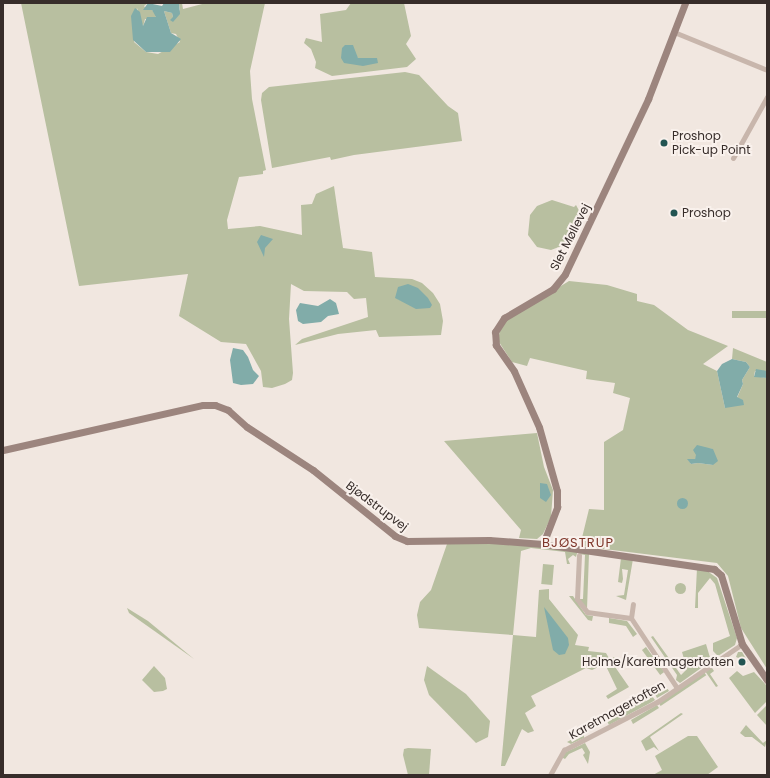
<!DOCTYPE html>
<html>
<head>
<meta charset="utf-8">
<style>
	body { margin:0 }
	#map { position:relative; width:770px; height:778px; overflow:hidden; background:#f1e7e0; font-family:Poppins,sans-serif }
	div>[style] { position:absolute }
	.green>* { inset:0; background:#b8bfa0; transform-origin:0 0 }
	.round { border-radius:50% }
	.water>* { inset:0; background:#81aca9 }
	.street>* { height:5px; margin:-2.5px; padding:0 2.5px; transform-origin:2.5px; border-radius:2.5px; background:#c8b6ac }
	.secondary>* { height:7px; margin:-3.5px; padding:0 3.5px; transform-origin:3.5px; border-radius:3.5px; background:#9c857e }
	.dots>* { width:11px; height:11px; translate:-50% -50%; box-sizing:border-box; border:2px solid #f9f1ec; border-radius:50% }
	span { translate:-50% -50%; white-space:nowrap; text-align:center; line-height:1.15; -webkit-text-stroke:4px #f9f1ec; paint-order:stroke }
	.poi-label { font-size:12px; color:#372d2a }
	.left { translate:0 -50%; text-align:left }
	.right { translate:-100% -50%; text-align:right }
	.street-label { font-size:12px; color:#372d2a }
	.neighbourhood-label { font-size:13px; color:#7f362a; letter-spacing:1px }
	.frame { position:absolute; inset:0; border:4px solid #372d2a; pointer-events:none }
</style>
</head>
<body>
<div id="map">
	<div class="green">
		<i style="clip-path:polygon(evenodd,21px 3px,148px 3px,144px 6px,147px 10px,152px 10px,157px 16px,152px 19px,145px 19px,143px 27px,137px 8px,134px 42px,146px 52px,158px 54px,180px 42px,176px 34px,171px 33px,164px 11px,172px 13px,173px 17px,180px 10px,179px 3px,182px 3px,183px 9px,206px 3px,265px 3px,250px 71px,252px 99px,266px 170px,263px 171px,263px 174px,239px 177px,227px 220px,228px 229px,260px 226px,302px 235px,301px 205px,312px 204px,316px 194px,334px 186px,343px 248px,372px 252px,375px 277px,412px 279px,422px 283px,433px 293px,440px 304px,443px 321px,441px 335px,379px 337px,376px 330px,338px 334px,295px 345px,302px 339px,368px 317px,366px 298px,354px 299px,347px 292px,304px 291px,291px 284px,289px 319px,293px 373px,292px 380px,285px 384px,272px 388px,263px 387px,261px 371px,246px 344px,221px 342px,179px 316px,188px 274px,79px 286px,21px 3px,398px 287px,409px 304px,398px 299px,398px 287px)"></i>
		<i style="clip-path:polygon(evenodd,351px 3px,404px 3px,411px 36px,406px 44px,416px 59px,407px 67px,332px 76px,315px 68px,316px 62px,311px 49px,304px 43px,306px 38px,322px 42px,320px 14px,346px 10px,351px 3px,355px 56px,358px 58px,377px 58px,344px 63px,355px 56px)"></i>
		<i style="clip-path:polygon(405px 72px,419px 75px,448px 106px,458px 113px,462px 141px,354px 155px,331px 160px,330px 157px,272px 168px,261px 100px,262px 93px,269px 87px)"></i>
		<i style="clip-path:polygon(552px 200px,574px 207px,576px 205px,584px 220px,564px 245px,551px 250px,537px 247px,528px 235px,530px 215px,537px 206px)"></i>
		<i style="clip-path:polygon(evenodd,569px 281px,607px 285px,637px 294px,637px 301px,654px 305px,688px 330px,728px 346px,703px 364px,717px 371px,725px 408px,737px 398px,743px 384px,742px 380px,750px 367px,746px 362px,732px 359px,733px 348px,767px 362px,767px 371px,755px 371px,754px 376px,767px 378px,767px 669px,741px 628px,728px 576px,717px 563px,580px 546px,589px 509px,604px 510px,604px 442px,623px 430px,630px 398px,613px 393px,615px 383px,586px 379px,587px 371px,530px 358px,527px 366px,512px 362px,499px 342px,499px 335px,501px 326px,506px 320px,569px 281px,701px 448px,713px 449px,713px 465px,698px 463px,691px 464px,688px 459px,695px 459px,701px 448px)"></i>
		<i style="left:767px;top:311px;width:7px;height:35px;rotate:90deg"></i>
		<i style="clip-path:polygon(537px 433px,544px 467px,553px 490px,551px 517px,543px 534px,537px 539px,519px 538px,521px 530px,444px 441px)"></i>
		<i style="clip-path:polygon(485px 542px,578px 550px,576px 557px,573px 555px,568px 559px,570px 564px,567px 564px,565px 552px,531px 548px,521px 551px,513px 635px,536px 637px,539px 590px,549px 589px,549px 599px,578px 635px,575px 645px,589px 647px,588px 651px,606px 653px,610px 660px,614px 657px,616px 660px,613px 664px,629px 687px,608px 699px,606px 696px,617px 689px,605px 664px,592px 670px,586px 668px,531px 696px,536px 706px,525px 713px,534px 731px,528px 733px,522px 729px,505px 766px,501px 766px,513px 635px,419px 628px,417px 615px,420px 602px,431px 590px,447px 544px)"></i>
		<i style="clip-path:polygon(579px 550px,589px 554px,587px 609px,579px 599px,583px 599px,585px 555px,579px 554px)"></i>
		<i style="clip-path:polygon(621px 558px,633px 559px,626px 600px,616px 596px,624px 595px,628px 570px,622px 569px,623px 579px,622px 583px,618px 582px)"></i>
		<i style="left:543px;top:564px;width:11px;height:20px;rotate:5deg"></i>
		<i style="clip-path:polygon(697px 568px,706px 570px,717px 578px,737px 638px,735px 645px,718px 656px,713px 651px,713px 643px,730px 636px,729px 633px,715px 584px,710px 578px,698px 593px,698px 608px,695px 608px)"></i>
		<i class="round" style="left:674.5px;top:582.5px;width:11px;height:11px"></i>
		<i style="clip-path:polygon(569px 596px,573px 596px,586px 615px,593px 616px,592px 621px,588px 620px)"></i>
		<i style="clip-path:polygon(127px 608px,148px 621px,194px 659px,129px 613px)"></i>
		<i style="clip-path:polygon(609px 618px,627px 621px,637px 634px,633px 637px,626px 626px,609px 623px)"></i>
		<i style="clip-path:polygon(653px 636px,681px 675px,687px 669px,682px 652px,706px 644px,711px 661px,680px 683px,676px 680px,677px 675px,651px 637px)"></i>
		<i style="left:646px;top:647px;width:31px;height:5px;rotate:54deg"></i>
		<i style="clip-path:polygon(738px 652px,742px 652px,748px 662px,736px 657px)"></i>
		<i style="clip-path:polygon(154px 666px,165px 678px,167px 689px,163px 691px,154px 692px,142px 680px)"></i>
		<i style="clip-path:polygon(427px 666px,466px 694px,490px 721px,488px 737px,476px 743px,429px 695px,424px 680px)"></i>
		<i style="clip-path:polygon(712px 668px,714px 671px,710px 674px,718px 686px,716px 687px,705px 671px)"></i>
		<i style="clip-path:polygon(737px 671px,743px 676px,754px 672px,767px 686px,767px 701px,755px 713px,729px 678px)"></i>
		<i style="left:704px;top:672px;width:4px;height:55px;rotate:56deg"></i>
		<i style="clip-path:polygon(666px 686px,669px 691px,657px 698px,655px 694px)"></i>
		<i style="clip-path:polygon(652px 696px,655px 700px,652px 702px,609px 725px,607px 721px)"></i>
		<i style="clip-path:polygon(657px 705px,659px 708px,633px 724px,631px 720px)"></i>
		<i style="clip-path:polygon(767px 705px,767px 726px,757px 715px)"></i>
		<i style="clip-path:polygon(681px 713px,683px 714px,650px 737px,659px 751px,654px 747px,646px 751px,641px 741px)"></i>
		<i style="clip-path:polygon(746px 725px,763px 743px,767px 740px,765px 747px,752px 737px,745px 737px,740px 733px)"></i>
		<i style="clip-path:polygon(584px 733px,584px 738px,571px 744px,567px 742px)"></i>
		<i style="clip-path:polygon(688px 736px,697px 736px,718px 767px,707px 775px,653px 775px,662px 770px,655px 756px)"></i>
		<i style="clip-path:polygon(585px 743px,590px 752px,588px 764px,583px 755px,585px 753px,582px 748px,569px 754px,565px 759px,561px 757px,564px 753px)"></i>
		<i style="clip-path:polygon(408px 748px,431px 749px,429px 775px,408px 775px,403px 755px,404px 749px)"></i>
	</div>
	<div class="water">
		<i style="clip-path:polygon(148px 3px,162px 6px,164px 3px,179px 3px,180px 14px,173px 22px,170px 20px,173px 17px,172px 13px,164px 11px,171px 33px,181px 39px,170px 52px,146px 52px,133px 40px,131px 16px,135px 8px,140px 12px,143px 26px,147px 17px,156px 17px,152px 10px,143px 10px)"></i>
		<i style="clip-path:polygon(345px 45px,353px 45px,358px 58px,377px 58px,378px 63px,363px 66px,344px 63px,341px 58px,342px 48px)"></i>
		<i style="clip-path:polygon(261px 235px,273px 239px,265px 248px,264px 257px,257px 242px)"></i>
		<i style="clip-path:polygon(408px 284px,418px 288px,428px 298px,432px 305px,430px 308px,416px 309px,395px 298px,398px 287px)"></i>
		<i style="clip-path:polygon(330px 299px,336px 303px,339px 314px,328px 316px,321px 322px,303px 324px,298px 321px,296px 310px,300px 303px,318px 306px)"></i>
		<i style="clip-path:polygon(233px 348px,243px 350px,248px 357px,253px 370px,259px 376px,253px 384px,241px 385px,233px 383px,230px 360px)"></i>
		<i style="clip-path:polygon(732px 359px,746px 362px,750px 367px,742px 380px,743px 384px,737px 397px,743px 400px,744px 405px,725px 408px,717px 371px,722px 364px)"></i>
		<i style="clip-path:polygon(756px 369px,767px 371px,767px 378px,754px 377px)"></i>
		<i style="clip-path:polygon(697px 445px,713px 449px,718px 461px,713px 465px,698px 463px,691px 464px,687px 459px,695px 459px,696px 455px,693px 450px)"></i>
		<i style="clip-path:polygon(540px 483px,547px 484px,551px 495px,546px 502px,540px 498px)"></i>
		<i class="round" style="left:676.5px;top:497.5px;width:11px;height:11px"></i>
		<i style="clip-path:polygon(544px 607px,568px 638px,569px 645px,565px 654px,559px 655px,553px 650px)"></i>
	</div>
	<div class="street">
		<i style="left:674px;top:32px;width:100px;rotate:22.2deg"></i>
		<i style="left:733px;top:158px;width:70px;rotate:-60.9deg"></i>
		<i style="left:579px;top:555px;width:44px;rotate:92.6deg"></i>
		<i style="left:577px;top:599px;width:16px;rotate:52deg"></i>
		<i style="left:587px;top:612px;width:44px;rotate:7.8deg"></i>
		<i style="left:631px;top:618px;width:84px;rotate:56.7deg"></i>
		<i style="left:631px;top:618px;width:14px;rotate:-82deg"></i>
		<i style="left:550px;top:775px;width:29px;rotate:-61deg"></i>
		<i style="left:564px;top:750px;width:105px;rotate:-27.3deg"></i>
		<i style="left:657px;top:702px;width:103px;rotate:-34.3deg"></i>
	</div>
	<div class="secondary">
		<i style="left:3px;top:450px;width:205px;rotate:-12.7deg"></i>
		<i style="left:203px;top:405px;width:12px"></i>
		<i style="left:215px;top:405px;width:14px;rotate:21deg"></i>
		<i style="left:228px;top:410px;width:25px;rotate:42deg"></i>
		<i style="left:247px;top:427px;width:79px;rotate:33.1deg"></i>
		<i style="left:313px;top:470px;width:105px;rotate:38.8deg"></i>
		<i style="left:395px;top:536px;width:13px;rotate:23deg"></i>
		<i style="left:407px;top:541px;width:82px;rotate:-0.7deg"></i>
		<i style="left:489px;top:540px;width:54px;rotate:4.2deg"></i>
		<i style="left:543px;top:544px;width:173px;rotate:8.3deg"></i>
		<i style="left:714px;top:569px;width:9px;rotate:41deg"></i>
		<i style="left:721px;top:575px;width:72px;rotate:73.1deg"></i>
		<i style="left:742px;top:644px;width:44px;rotate:55.2deg"></i>
		<i style="left:543px;top:544px;width:40px;rotate:-69deg"></i>
		<i style="left:557px;top:507px;width:16px;rotate:-90deg"></i>
		<i style="left:557px;top:491px;width:66px;rotate:-105.7deg"></i>
		<i style="left:539px;top:427px;width:61px;rotate:-114.1deg"></i>
		<i style="left:514px;top:371px;width:32px;rotate:-125deg"></i>
		<i style="left:496px;top:345px;width:13px;rotate:-94deg"></i>
		<i style="left:495px;top:332px;width:17px;rotate:-57deg"></i>
		<i style="left:504px;top:318px;width:57px;rotate:-30.6deg"></i>
		<i style="left:553px;top:289px;width:19px;rotate:-51deg"></i>
		<i style="left:565px;top:274px;width:194px;rotate:-64.6deg"></i>
		<i style="left:648px;top:99px;width:103px;rotate:-68.9deg"></i>
	</div>
	<div class="dots">
		<i style="left:664px;top:143px;background:#235553"></i>
		<i style="left:674px;top:213px;background:#235553"></i>
		<i style="left:742px;top:662px;background:#235553"></i>
	</div>
	<div class="poi-label">
		<span class="left" style="left:672px;top:143px">Proshop<br>Pick-up Point</span>
		<span class="left" style="left:682px;top:213px">Proshop</span>
		<span class="right" style="left:734px;top:662px">Holme/Karetmagertoften</span>
	</div>
	<div class="street-label">
		<span style="left:570px;top:237px;rotate:-63deg">Slet Møllevej</span>
		<span style="left:377px;top:506px;rotate:37deg">Bjødstrupvej</span>
		<span style="left:617px;top:710px;rotate:-29deg">Karetmagertoften</span>
	</div>
	<div class="neighbourhood-label">
		<span style="left:578px;top:543px">BJØSTRUP</span>
	</div>
	<div class="frame"></div>
</div>
</body>
</html>
